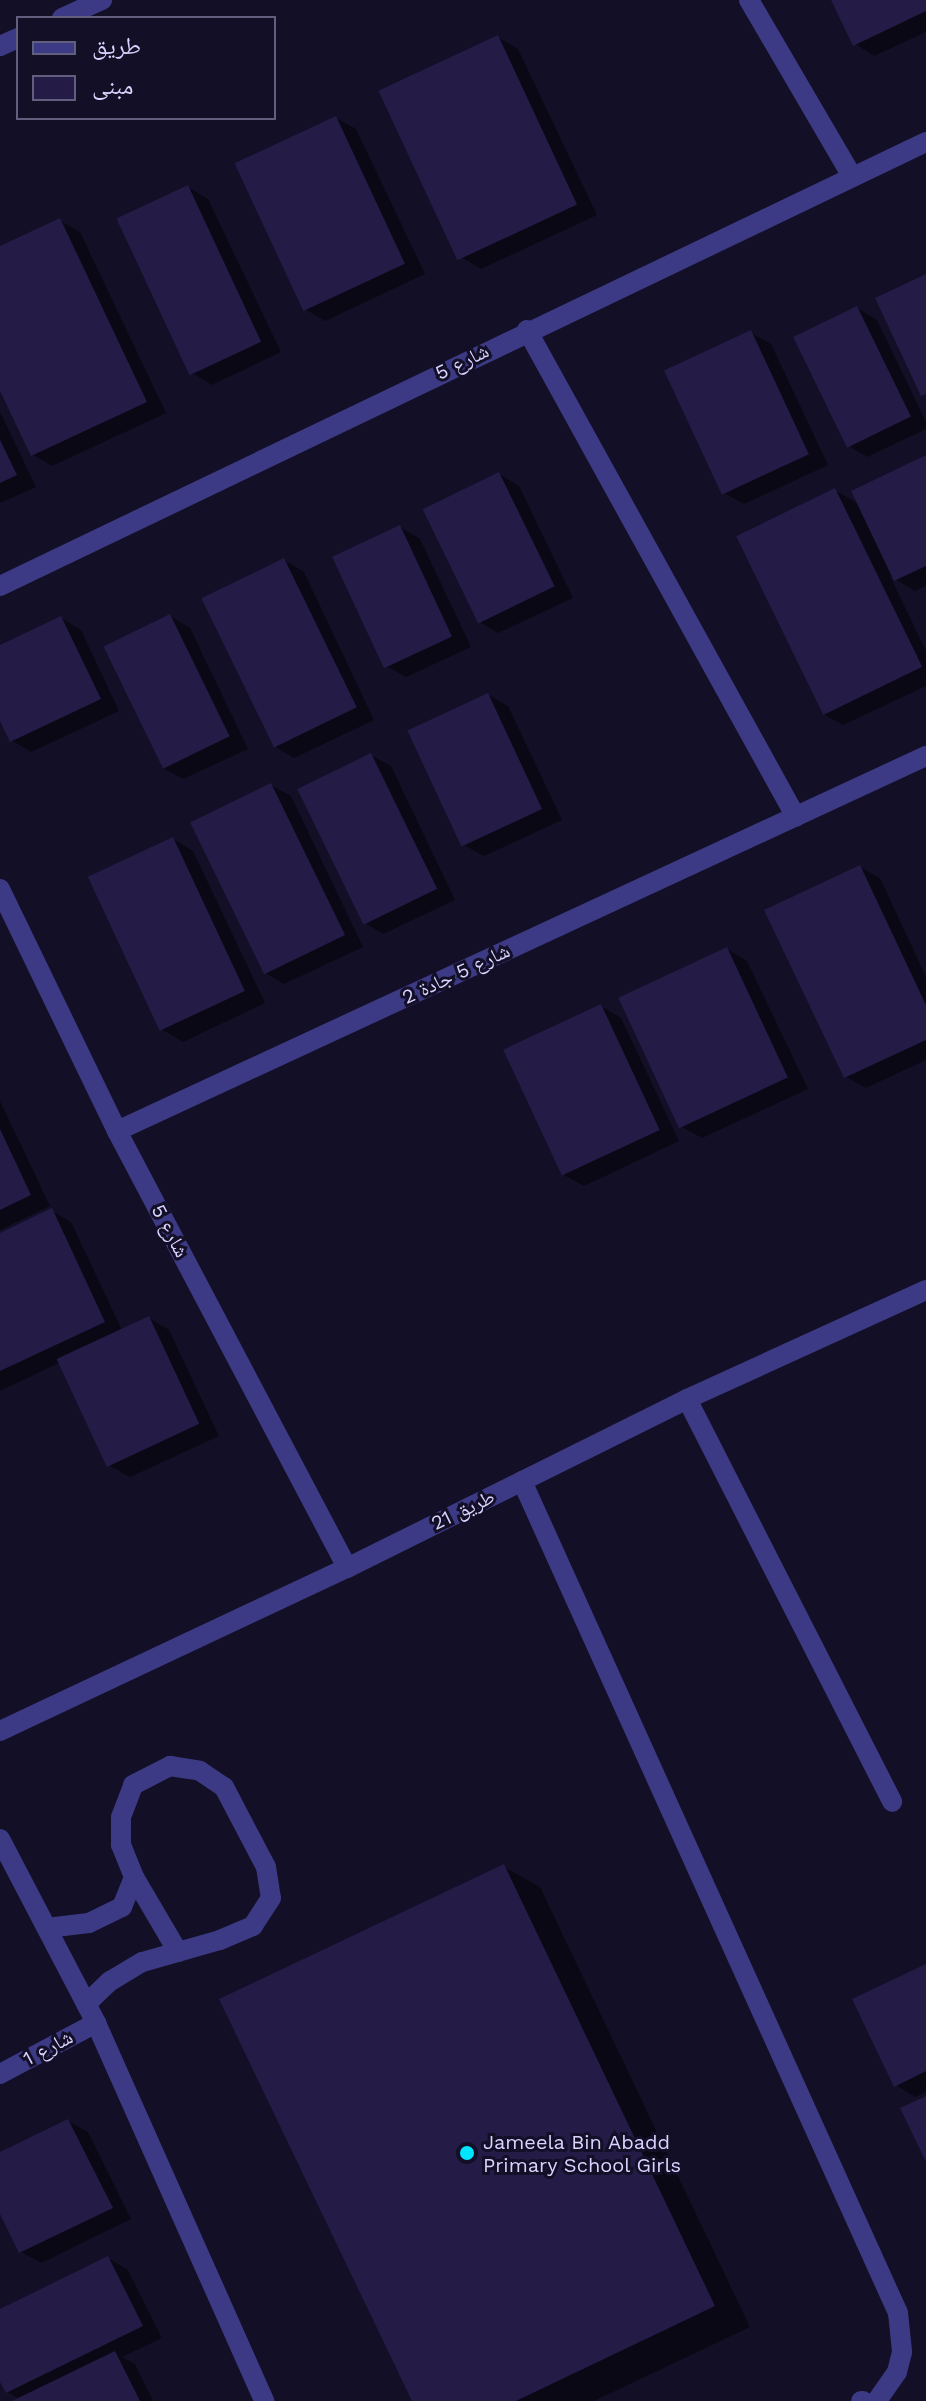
<!DOCTYPE html>
<html>
<head>
<meta charset="utf-8">
<style>
	body { margin:0 }
	#map { position:relative; width:926px; height:2401px; overflow:hidden; background:#130f26; font-family:"Work Sans","Noto Naskh Arabic",sans-serif }
	div>[style] { position:absolute }
	.shadow>* { inset:0; background:#0007 }
	.building>* { inset:0; background:#241b47; transform-origin:0 0 }
	.service>* { height:20px; margin:-10px; padding:0 10px; transform-origin:10px; border-radius:10px; background:#3d3a85 }
	.minor>* { height:20px; margin:-10px; padding:0 10px; transform-origin:10px; border-radius:10px; background:#3d3a85 }
	.dots>* { width:22px; height:22px; translate:-50% -50%; box-sizing:border-box; border:4px solid #130f26; border-radius:50% }
	span { translate:-50% -50%; white-space:nowrap; text-align:center; line-height:1.15; -webkit-text-stroke:6px #130f26; paint-order:stroke }
	.street-label { font-size:20px; color:#d9d4ff }
	.poi-label { font-size:20px; color:#d9d4ff }
	.left { translate:0 -50%; text-align:left }
	.legend { position:absolute; left:16px; top:16px; width:260px; height:104px; box-sizing:border-box; background:#130f26; border:2px solid #625e7d; margin:0; padding:10px 14px; list-style:none; font-size:24px; color:#d9d4ff }
	.legend li { display:flex; align-items:center; gap:16px; height:40px }
	.legend b { width:40px; border:2px solid #625e7d }
</style>
</head>
<body>
<div id="map">
	<div class="shadow">
		<i style="clip-path:polygon(834px 0,926px 0,926px 32px,874px 56px,855px 44px)"></i>
		<i style="clip-path:polygon(498px 37px,518px 49px,597px 215px,481px 269px,461px 257px)"></i>
		<i style="clip-path:polygon(336px 118px,356px 129px,425px 274px,325px 321px,305px 309px)"></i>
		<i style="clip-path:polygon(188px 187px,208px 199px,281px 352px,212px 385px,192px 373px)"></i>
		<i style="clip-path:polygon(60px 221px,80px 232px,166px 413px,52px 466px,32px 454px,0 386px,0 248px)"></i>
		<i style="clip-path:polygon(857px 308px,877px 320px,926px 422px,926px 429px,867px 457px,847px 445px)"></i>
		<i style="clip-path:polygon(751px 333px,771px 344px,828px 465px,744px 504px,724px 493px)"></i>
		<i style="clip-path:polygon(0 412px,36px 487px,0 503px)"></i>
		<i style="clip-path:polygon(926px 458px,926px 586px,915px 591px,890px 576px,926px 651px,926px 686px,843px 725px,823px 714px,834px 490px,859px 504px)"></i>
		<i style="clip-path:polygon(499px 474px,519px 486px,573px 598px,498px 633px,478px 621px)"></i>
		<i style="clip-path:polygon(400px 527px,420px 539px,471px 647px,406px 677px,386px 666px)"></i>
		<i style="clip-path:polygon(284px 560px,304px 572px,374px 720px,294px 758px,274px 746px)"></i>
		<i style="clip-path:polygon(170px 616px,190px 628px,248px 749px,183px 779px,163px 768px)"></i>
		<i style="clip-path:polygon(61px 618px,81px 630px,119px 711px,31px 752px,11px 740px,0 716px,0 647px)"></i>
		<i style="clip-path:polygon(488px 695px,508px 706px,562px 820px,484px 856px,464px 845px)"></i>
		<i style="clip-path:polygon(371px 755px,391px 766px,455px 900px,383px 934px,363px 922px)"></i>
		<i style="clip-path:polygon(271px 785px,291px 796px,363px 947px,284px 984px,264px 972px)"></i>
		<i style="clip-path:polygon(173px 839px,193px 851px,265px 1003px,183px 1042px,163px 1030px)"></i>
		<i style="clip-path:polygon(860px 867px,880px 878px,926px 977px,926px 1060px,866px 1088px,846px 1077px)"></i>
		<i style="clip-path:polygon(727px 949px,747px 961px,808px 1089px,702px 1138px,682px 1127px)"></i>
		<i style="clip-path:polygon(601px 1006px,621px 1018px,679px 1141px,584px 1186px,564px 1175px)"></i>
		<i style="clip-path:polygon(0 1101px,50px 1206px,0 1230px)"></i>
		<i style="clip-path:polygon(52px 1211px,71px 1222px,122px 1330px,149px 1318px,169px 1330px,219px 1436px,130px 1477px,110px 1466px,61px 1362px,0 1391px,0 1235px)"></i>
		<i style="clip-path:polygon(504px 1867px,540px 1887px,750px 2327px,594px 2401px,414px 2401px)"></i>
		<i style="clip-path:polygon(926px 1966px,926px 2092px,915px 2097px,896px 2085px)"></i>
		<i style="clip-path:polygon(68px 2121px,88px 2132px,131px 2219px,41px 2263px,21px 2252px,0 2209px,0 2154px)"></i>
		<i style="clip-path:polygon(108px 2258px,128px 2270px,162px 2338px,122px 2357px,135px 2364px,153px 2401px,17px 2401px,20px 2399px,7px 2392px,0 2378px,0 2311px)"></i>
	</div>
	<div class="building">
		<i style="clip-path:polygon(831px 0,926px 0,926px 11px,853px 46px)"></i>
		<i style="left:498px;top:35px;width:187px;height:132px;rotate:65deg"></i>
		<i style="left:336px;top:116px;width:163px;height:112px;rotate:65deg"></i>
		<i style="left:188px;top:185px;width:173px;height:79px;rotate:65deg"></i>
		<i style="clip-path:polygon(60px 218px,147px 402px,31px 456px,0 391px,0 246px)"></i>
		<i style="clip-path:polygon(926px 274px,926px 394px,921px 396px,875px 298px)"></i>
		<i style="left:857px;top:306px;width:123px;height:71px;rotate:64deg"></i>
		<i style="left:751px;top:330px;width:137px;height:96px;rotate:65deg"></i>
		<i style="clip-path:polygon(0 440px,17px 475px,0 483px)"></i>
		<i style="clip-path:polygon(926px 455px,926px 566px,894px 581px,851px 491px)"></i>
		<i style="left:499px;top:472px;width:127px;height:85px;rotate:64deg"></i>
		<i style="left:835px;top:488px;width:199px;height:110px;rotate:64deg"></i>
		<i style="left:400px;top:525px;width:123px;height:75px;rotate:65deg"></i>
		<i style="left:284px;top:558px;width:166px;height:92px;rotate:64deg"></i>
		<i style="left:170px;top:614px;width:136px;height:74px;rotate:64deg"></i>
		<i style="clip-path:polygon(61px 616px,101px 699px,10px 742px,0 721px,0 645px)"></i>
		<i style="left:488px;top:693px;width:128px;height:89px;rotate:65deg"></i>
		<i style="left:371px;top:753px;width:151px;height:82px;rotate:64deg"></i>
		<i style="left:271px;top:783px;width:169px;height:90px;rotate:64deg"></i>
		<i style="left:173px;top:837px;width:170px;height:94px;rotate:65deg"></i>
		<i style="clip-path:polygon(860px 865px,926px 1005px,926px 1040px,844px 1078px,764px 910px)"></i>
		<i style="left:727px;top:947px;width:144px;height:120px;rotate:65deg"></i>
		<i style="left:601px;top:1004px;width:139px;height:108px;rotate:65deg"></i>
		<i style="clip-path:polygon(0 1129px,31px 1195px,0 1210px)"></i>
		<i style="clip-path:polygon(52px 1208px,105px 1322px,0 1371px,0 1233px)"></i>
		<i style="left:149px;top:1316px;width:119px;height:102px;rotate:65deg"></i>
		<i style="clip-path:polygon(504px 1864px,715px 2306px,516px 2401px,412px 2401px,219px 1999px)"></i>
		<i style="clip-path:polygon(926px 1964px,926px 2071px,894px 2087px,852px 1999px)"></i>
		<i style="clip-path:polygon(926px 2096px,926px 2162px,900px 2108px)"></i>
		<i style="clip-path:polygon(68px 2119px,113px 2208px,19px 2253px,0 2214px,0 2152px)"></i>
		<i style="clip-path:polygon(108px 2256px,143px 2326px,6px 2393px,0 2382px,0 2309px)"></i>
		<i style="clip-path:polygon(115px 2351px,140px 2401px,12px 2401px)"></i>
	</div>
	<div class="service">
		<i style="left:749px;top:0;width:204px;rotate:59.7deg"></i>
		<i style="left:62px;top:18px;width:44px;rotate:-24.2deg"></i>
		<i style="left:0;top:46px;width:20px;rotate:-24deg"></i>
		<i style="left:522px;top:1481px;width:913px;rotate:65.68deg"></i>
		<i style="left:898px;top:2313px;width:39px;rotate:84deg"></i>
		<i style="left:902px;top:2352px;width:21px;rotate:104deg"></i>
		<i style="left:897px;top:2372px;width:35px;rotate:125deg"></i>
		<i style="left:134px;top:1877px;width:87px;rotate:59.6deg"></i>
		<i style="left:47px;top:1928px;width:42px;rotate:-6.8deg"></i>
		<i style="left:89px;top:1923px;width:37px;rotate:-26deg"></i>
		<i style="left:122px;top:1907px;width:32px;rotate:-68deg"></i>
		<i style="left:134px;top:1877px;width:35px;rotate:-112deg"></i>
		<i style="left:121px;top:1845px;width:28px;rotate:-90deg"></i>
		<i style="left:121px;top:1817px;width:34px;rotate:-69deg"></i>
		<i style="left:133px;top:1785px;width:42px;rotate:-27.2deg"></i>
		<i style="left:170px;top:1766px;width:30px;rotate:9deg"></i>
		<i style="left:200px;top:1771px;width:29px;rotate:34deg"></i>
		<i style="left:224px;top:1787px;width:90px;rotate:62.3deg"></i>
		<i style="left:266px;top:1867px;width:31px;rotate:81deg"></i>
		<i style="left:271px;top:1898px;width:33px;rotate:123deg"></i>
		<i style="left:253px;top:1926px;width:36px;rotate:157deg"></i>
		<i style="left:220px;top:1940px;width:81px;rotate:164.2deg"></i>
		<i style="left:142px;top:1962px;width:37px;rotate:149deg"></i>
		<i style="left:110px;top:1981px;width:33px;rotate:136deg"></i>
		<i style="left:861px;top:2401px;width:2px"></i>
	</div>
	<div class="minor">
		<i style="left:527px;top:330px;width:556px;rotate:61.09deg"></i>
		<i style="left:0;top:586px;width:1027px;rotate:-25.62deg"></i>
		<i style="left:0;top:889px;width:269px;rotate:64.2deg"></i>
		<i style="left:117px;top:1131px;width:494px;rotate:62.2deg"></i>
		<i style="left:117px;top:1131px;width:892px;rotate:-24.87deg"></i>
		<i style="left:687px;top:1399px;width:452px;rotate:63deg"></i>
		<i style="left:0;top:1731px;width:383px;rotate:-25.2deg"></i>
		<i style="left:347px;top:1568px;width:380px;rotate:-26.4deg"></i>
		<i style="left:687px;top:1399px;width:263px;rotate:-24.5deg"></i>
		<i style="left:0;top:1839px;width:208px;rotate:62.4deg"></i>
		<i style="left:96px;top:2023px;width:414px;rotate:66deg"></i>
		<i style="left:0;top:2074px;width:109px;rotate:-28deg"></i>
	</div>
	<div class="dots">
		<i style="left:467px;top:2153px;background:#00e5ff"></i>
	</div>
	<div class="street-label">
		<span style="left:462px;top:362px;rotate:-26deg">شارع 5</span>
		<span style="left:456px;top:974px;rotate:-25deg">شارع 5 جادة 2</span>
		<span style="left:170px;top:1231px;rotate:62deg">شارع 5</span>
		<span style="left:463px;top:1510px;rotate:-26deg">طريق 21</span>
		<span style="left:48px;top:2048px;rotate:-28deg">شارع 1</span>
	</div>
	<div class="poi-label">
		<span class="left" style="left:483px;top:2154px">Jameela Bin Abadd<br>Primary School Girls</span>
	</div>
	<ul class="legend">
	<li><b style="height:10px;background:#3d3a85"></b>طريق</li>
	<li><b style="height:22px;background:#241b47"></b>مبنى</li>
	</ul>
</div>
</body>
</html>
